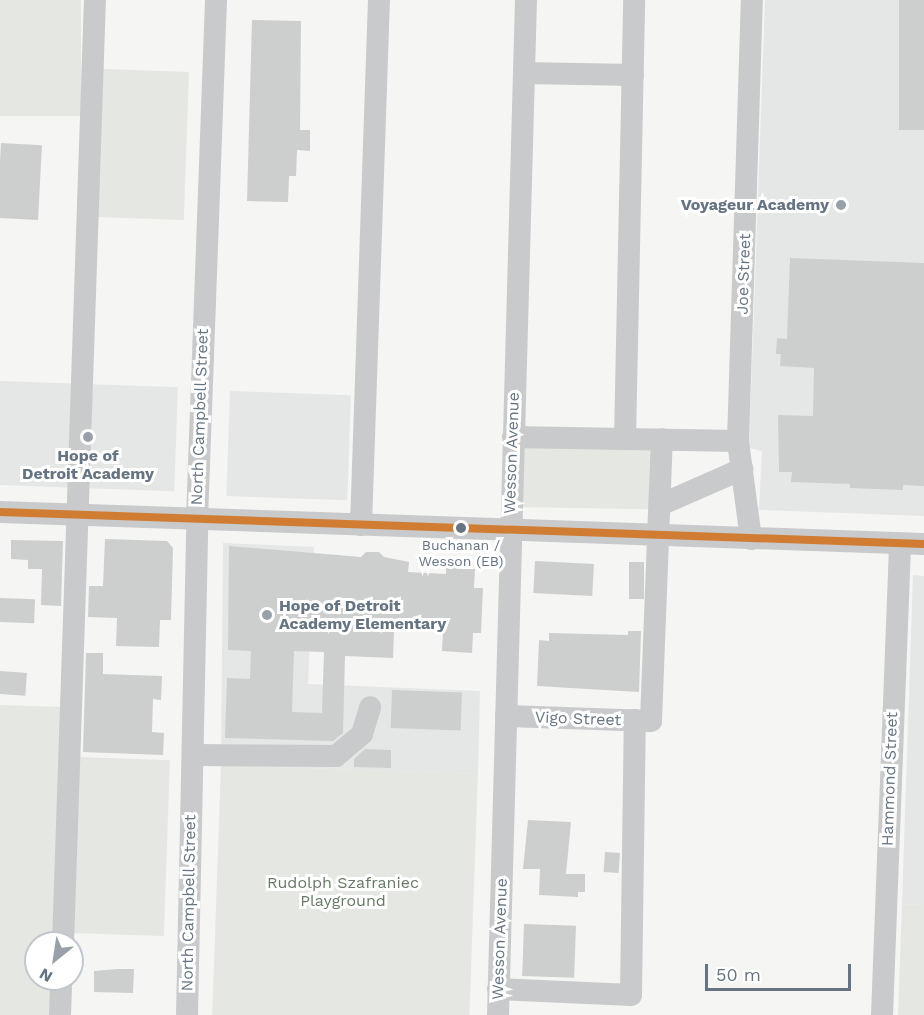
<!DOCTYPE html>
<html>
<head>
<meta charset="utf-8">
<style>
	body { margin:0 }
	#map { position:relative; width:924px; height:1015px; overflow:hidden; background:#f5f5f3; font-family:"Work Sans",sans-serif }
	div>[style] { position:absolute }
	.built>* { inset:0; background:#e5e6e6; transform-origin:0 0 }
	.green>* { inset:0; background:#e4e7e2; transform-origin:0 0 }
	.building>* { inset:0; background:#cdcece; transform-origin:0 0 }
	.minor>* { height:22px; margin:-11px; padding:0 11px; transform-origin:11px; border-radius:11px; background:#c9cacb }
	.bus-1>* { height:8px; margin:-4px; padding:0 4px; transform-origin:4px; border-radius:4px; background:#d07c32 }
	.dots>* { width:16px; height:16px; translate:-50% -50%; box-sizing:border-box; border:3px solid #fff; border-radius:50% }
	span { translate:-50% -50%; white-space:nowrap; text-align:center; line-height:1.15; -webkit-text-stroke:6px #fff; paint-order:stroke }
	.bus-label { font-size:14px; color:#667482 }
	.poi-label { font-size:16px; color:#667482; font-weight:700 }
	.right { translate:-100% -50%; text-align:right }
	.left { translate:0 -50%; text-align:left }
	.street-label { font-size:16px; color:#667482 }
	.park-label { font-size:16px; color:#677a65 }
	.north { position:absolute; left:24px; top:931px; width:60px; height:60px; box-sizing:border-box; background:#fff; border:2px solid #c2c7cd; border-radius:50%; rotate:210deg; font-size:16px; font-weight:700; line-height:24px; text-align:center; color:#667482 }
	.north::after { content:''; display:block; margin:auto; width:21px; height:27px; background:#98a1aa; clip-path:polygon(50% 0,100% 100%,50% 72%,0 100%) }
	.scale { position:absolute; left:705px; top:964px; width:146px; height:27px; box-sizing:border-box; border:3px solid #667482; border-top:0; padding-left:8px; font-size:18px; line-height:21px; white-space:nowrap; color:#667482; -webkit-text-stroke:4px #fff; paint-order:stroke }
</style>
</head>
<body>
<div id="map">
	<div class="built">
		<i style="clip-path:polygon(765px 0,924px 0,924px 516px,759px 510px,762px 451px,749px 448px)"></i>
		<i style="left:0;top:381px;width:178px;height:104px;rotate:2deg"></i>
		<i style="left:230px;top:391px;width:121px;height:105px;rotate:2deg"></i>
		<i style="clip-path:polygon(223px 543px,314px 547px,308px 684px,480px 691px,478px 774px,221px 765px)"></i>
		<i style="clip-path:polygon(913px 575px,924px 576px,924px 905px,902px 904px)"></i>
	</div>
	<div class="green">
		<i style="left:0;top:0;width:81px;height:116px"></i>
		<i style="left:102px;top:69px;width:87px;height:148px;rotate:2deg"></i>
		<i style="left:521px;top:444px;width:129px;height:63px;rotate:1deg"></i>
		<i style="clip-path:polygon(0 705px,64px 707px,55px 943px,36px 943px,36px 979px,54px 979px,53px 1015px,0 1015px)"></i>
		<i style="left:78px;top:757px;width:92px;height:176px;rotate:2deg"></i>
		<i style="left:221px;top:765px;width:257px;height:250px;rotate:2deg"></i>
		<i style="clip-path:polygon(902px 904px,924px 905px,924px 1015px,898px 1015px)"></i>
	</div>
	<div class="building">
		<i style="left:899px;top:0;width:25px;height:130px"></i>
		<i style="clip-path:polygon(252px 20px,301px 21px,300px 130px,310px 130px,310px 151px,297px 150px,296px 176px,289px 176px,288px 202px,247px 201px)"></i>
		<i style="left:1px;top:143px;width:41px;height:75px;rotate:3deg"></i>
		<i style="clip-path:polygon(790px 258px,924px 263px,924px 486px,903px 485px,903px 490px,850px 488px,850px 484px,791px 482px,792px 472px,779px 472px,778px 415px,813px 416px,814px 368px,780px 366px,781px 354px,776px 354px,777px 338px,787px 339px)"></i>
		<i style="clip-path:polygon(105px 539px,167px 541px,173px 548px,171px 620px,160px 620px,159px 647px,116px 646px,117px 618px,88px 617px,89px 586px,103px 586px)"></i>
		<i style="clip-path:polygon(11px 540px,63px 541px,61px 606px,41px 605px,42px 569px,28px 569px,28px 560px,11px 559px)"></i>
		<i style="clip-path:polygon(evenodd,229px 546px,361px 557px,366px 552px,379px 552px,384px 557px,409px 562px,408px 572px,446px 574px,446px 567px,475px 569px,474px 588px,483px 588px,481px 633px,473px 633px,472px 653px,442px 651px,443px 631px,394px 629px,393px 658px,345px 656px,343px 733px,333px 741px,225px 738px,227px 678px,250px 679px,251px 651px,228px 650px,229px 546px,294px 651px,324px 652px,322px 713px,292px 712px,294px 651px)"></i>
		<i style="left:535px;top:561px;width:59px;height:32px;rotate:3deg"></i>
		<i style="left:629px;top:562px;width:15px;height:37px"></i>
		<i style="left:0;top:598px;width:35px;height:24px;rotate:2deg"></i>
		<i style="clip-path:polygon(628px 631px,641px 631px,639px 692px,537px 686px,539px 640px,549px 641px,549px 633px,628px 635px)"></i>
		<i style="clip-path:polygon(86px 653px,103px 653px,103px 674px,162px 676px,161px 700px,153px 699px,152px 732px,164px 733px,163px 755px,83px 752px)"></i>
		<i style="left:0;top:671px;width:27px;height:23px;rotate:4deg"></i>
		<i style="left:392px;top:690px;width:70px;height:38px;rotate:2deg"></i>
		<i style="clip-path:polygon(365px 749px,391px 750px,391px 768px,354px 767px,354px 759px)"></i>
		<i style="clip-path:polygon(528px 820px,571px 822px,566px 874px,585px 874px,585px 892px,578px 892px,578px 897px,539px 895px,540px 869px,523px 869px)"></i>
		<i style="left:605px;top:852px;width:15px;height:20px;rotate:4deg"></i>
		<i style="left:524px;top:924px;width:52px;height:52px;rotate:2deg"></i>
		<i style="clip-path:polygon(118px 969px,134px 969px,133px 993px,94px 992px,94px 971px)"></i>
	</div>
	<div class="minor">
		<i style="left:524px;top:73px;width:109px;rotate:1.1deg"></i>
		<i style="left:513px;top:437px;width:225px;rotate:1deg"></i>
		<i style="left:625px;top:439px;width:439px;rotate:-88.8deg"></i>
		<i style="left:660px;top:505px;width:90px;rotate:-23.7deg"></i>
		<i style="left:0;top:512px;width:925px;rotate:1.98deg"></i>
		<i style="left:361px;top:525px;width:525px;rotate:-88.04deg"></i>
		<i style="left:751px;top:539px;width:99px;rotate:-97.6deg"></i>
		<i style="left:738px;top:441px;width:441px;rotate:-88.2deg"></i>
		<i style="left:506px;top:716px;width:145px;rotate:2deg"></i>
		<i style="left:651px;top:721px;width:282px;rotate:-87.8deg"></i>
		<i style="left:193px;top:755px;width:143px;rotate:0.4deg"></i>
		<i style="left:336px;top:756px;width:34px;rotate:-40deg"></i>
		<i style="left:362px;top:734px;width:28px;rotate:-73deg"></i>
		<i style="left:63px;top:943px;width:944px;rotate:-88.06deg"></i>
		<i style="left:498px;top:989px;width:133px;rotate:2.6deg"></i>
		<i style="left:631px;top:995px;width:275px;rotate:-89.2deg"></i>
		<i style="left:60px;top:1015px;width:36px;rotate:-88deg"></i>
		<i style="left:187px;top:1015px;width:496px;rotate:-88.8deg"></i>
		<i style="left:197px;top:519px;width:519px;rotate:-87.9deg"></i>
		<i style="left:498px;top:1015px;width:1015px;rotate:-88.42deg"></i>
		<i style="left:882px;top:1015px;width:471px;rotate:-87.8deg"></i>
	</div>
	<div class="bus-1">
		<i style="left:0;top:512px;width:925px;rotate:1.98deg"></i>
	</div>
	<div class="dots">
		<i style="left:841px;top:205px;background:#98a1aa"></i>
		<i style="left:88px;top:437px;background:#98a1aa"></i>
		<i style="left:461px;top:528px;background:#667482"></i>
		<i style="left:267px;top:615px;background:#98a1aa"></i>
	</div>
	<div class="bus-label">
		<span style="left:461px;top:553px">Buchanan /<br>Wesson (EB)</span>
	</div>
	<div class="poi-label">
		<span class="right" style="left:829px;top:205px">Voyageur Academy</span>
		<span style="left:88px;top:465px">Hope of<br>Detroit Academy</span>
		<span class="left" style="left:279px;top:615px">Hope of Detroit<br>Academy Elementary</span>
	</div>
	<div class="street-label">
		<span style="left:744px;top:274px;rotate:-88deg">Joe Street</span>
		<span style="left:200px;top:417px;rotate:-88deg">North Campbell Street</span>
		<span style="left:512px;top:453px;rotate:-88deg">Wesson Avenue</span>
		<span style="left:578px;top:719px;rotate:2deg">Vigo Street</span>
		<span style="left:890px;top:779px;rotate:-88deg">Hammond Street</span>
		<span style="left:189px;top:903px;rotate:-89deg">North Campbell Street</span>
		<span style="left:500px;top:939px;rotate:-88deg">Wesson Avenue</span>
	</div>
	<div class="park-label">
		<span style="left:343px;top:892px">Rudolph Szafraniec<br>Playground</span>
	</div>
	<div class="north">N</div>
	<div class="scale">50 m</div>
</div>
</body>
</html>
